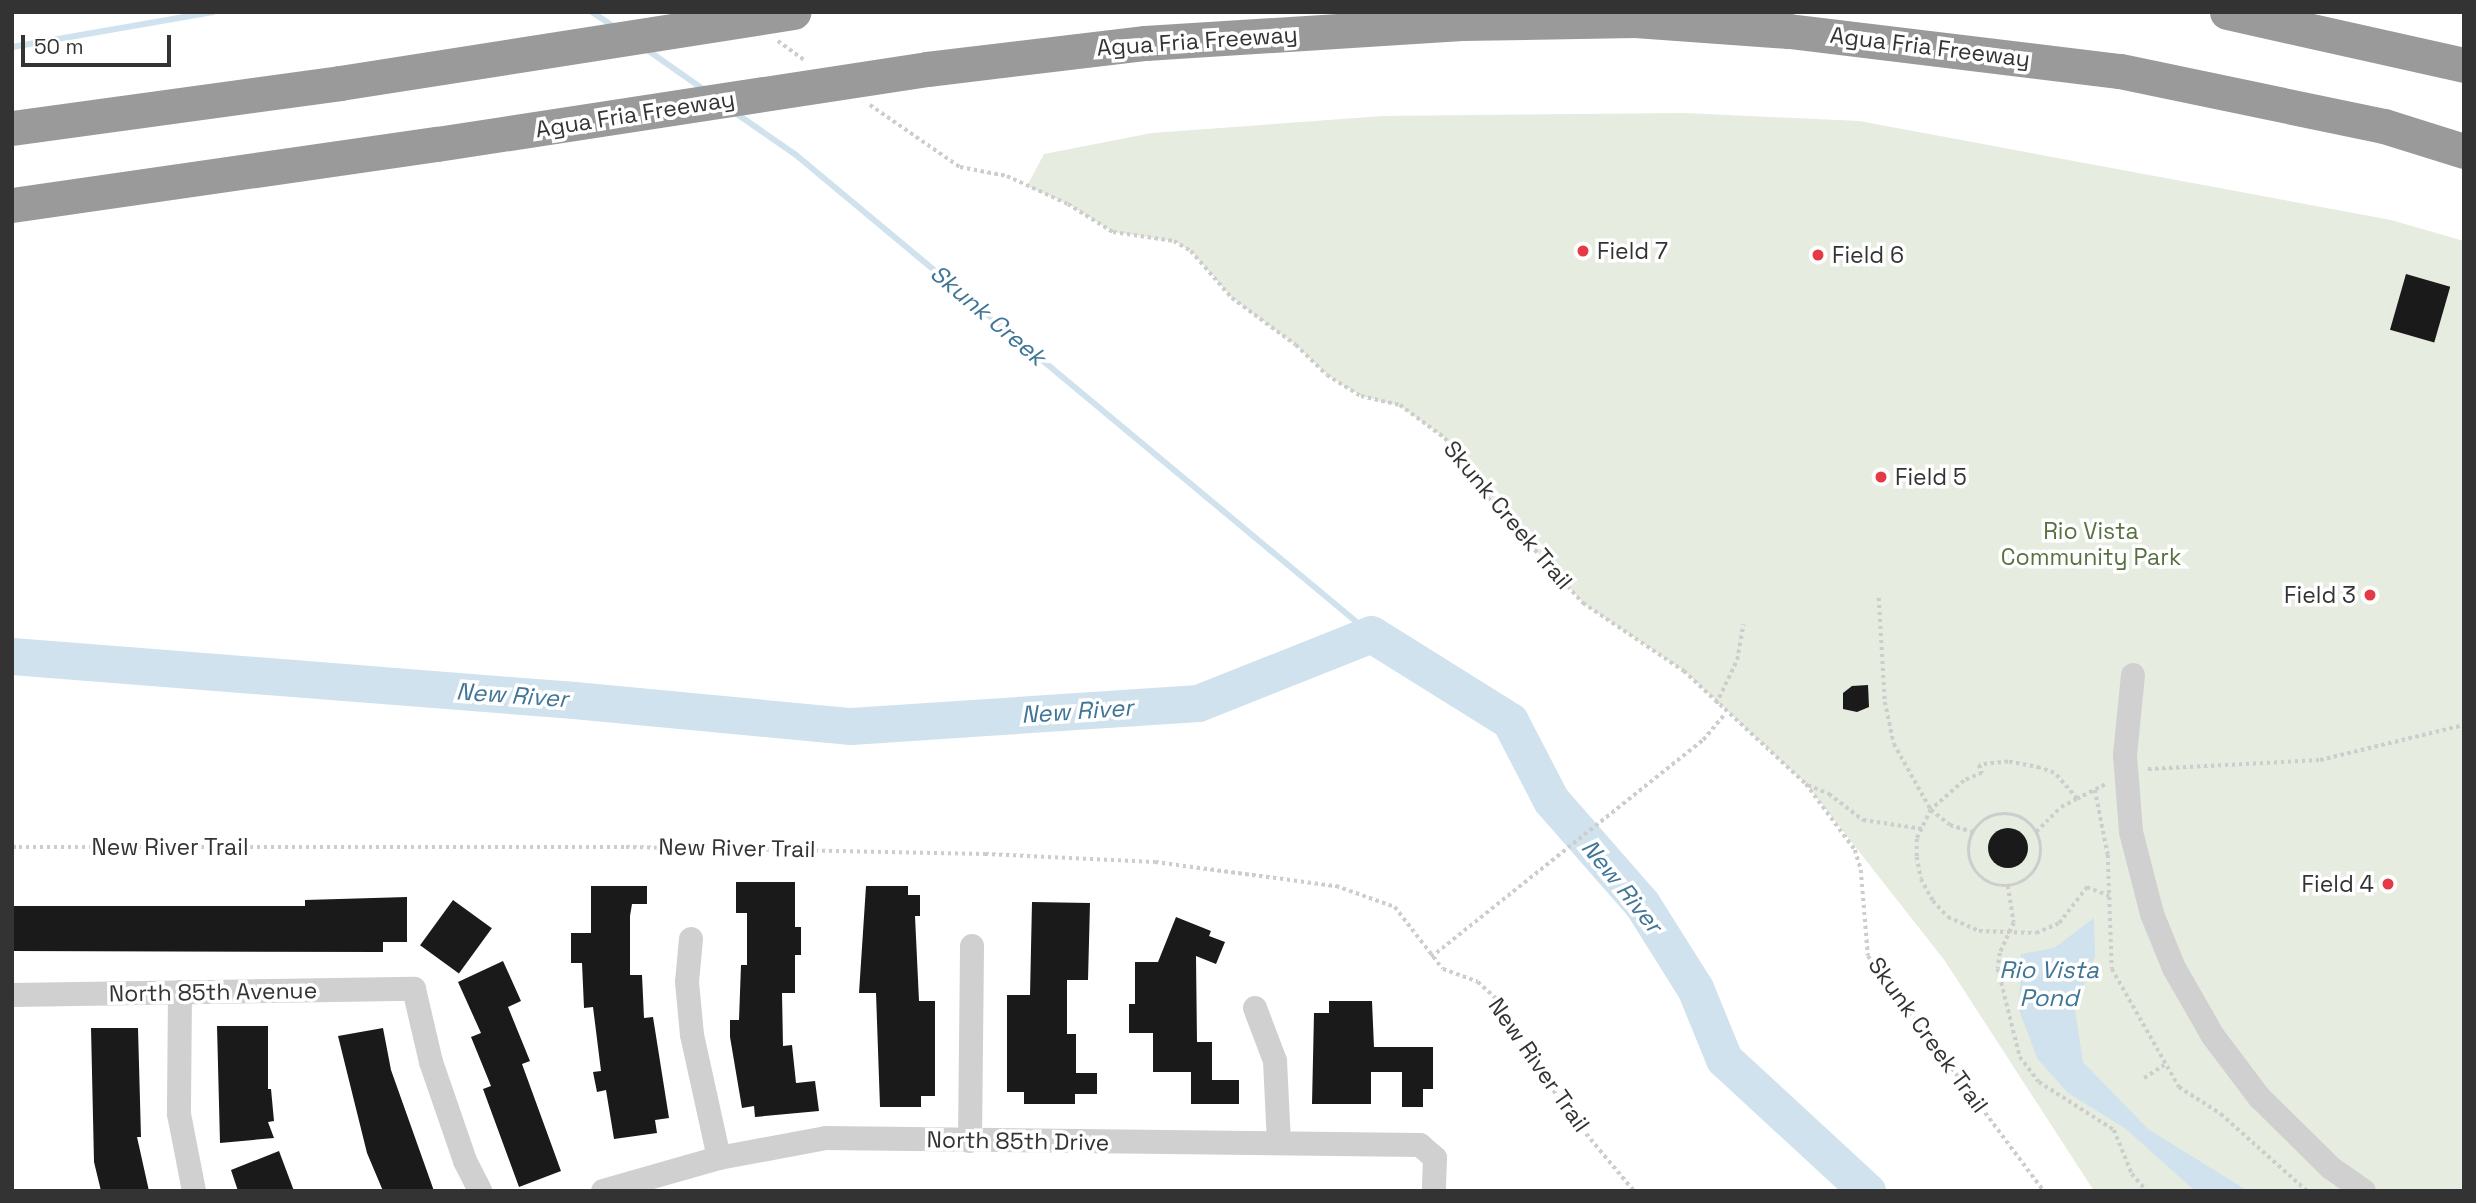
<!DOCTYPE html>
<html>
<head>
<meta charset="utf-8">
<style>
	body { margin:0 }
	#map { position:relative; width:2476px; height:1203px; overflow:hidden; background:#fff; font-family:"Space Grotesk",sans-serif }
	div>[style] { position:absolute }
	.green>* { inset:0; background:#e6ecdf }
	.water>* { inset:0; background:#cfe2ee }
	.stream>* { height:6px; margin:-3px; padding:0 3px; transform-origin:3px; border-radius:3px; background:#cfe2ee }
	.river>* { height:37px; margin:-18.5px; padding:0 18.5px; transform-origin:18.5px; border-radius:18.5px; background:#cfe2ee }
	.building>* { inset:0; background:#1a1a1a; transform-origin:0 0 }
	.round { border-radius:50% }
	.path>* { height:3.5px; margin-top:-1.75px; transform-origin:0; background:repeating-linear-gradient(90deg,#cdcdcd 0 3.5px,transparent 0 7px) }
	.path>.ring { margin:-1.75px; padding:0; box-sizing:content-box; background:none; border:3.5px solid #cdcdcd; border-radius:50% }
	.minor>* { height:24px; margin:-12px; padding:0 12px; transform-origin:12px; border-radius:12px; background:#d0d0d0 }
	.highway>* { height:35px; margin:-17.5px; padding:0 17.5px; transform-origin:17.5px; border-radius:17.5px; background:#9a9a9a }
	.highway-bridge>* { height:35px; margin:-17.5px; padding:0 17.5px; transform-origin:17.5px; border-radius:17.5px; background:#9a9a9a }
	.dots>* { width:19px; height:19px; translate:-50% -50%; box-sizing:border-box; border:4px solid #fff; border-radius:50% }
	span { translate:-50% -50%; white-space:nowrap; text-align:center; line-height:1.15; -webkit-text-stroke:7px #fff; paint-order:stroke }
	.street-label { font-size:23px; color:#333 }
	.poi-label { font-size:23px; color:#333 }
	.left { translate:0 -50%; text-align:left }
	.right { translate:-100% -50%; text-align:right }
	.park-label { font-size:23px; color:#56703f }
	.water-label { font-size:24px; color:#3f7597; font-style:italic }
	.frame { position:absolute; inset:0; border:14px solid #333; pointer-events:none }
	.scale { position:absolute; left:21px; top:35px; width:150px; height:32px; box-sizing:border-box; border:4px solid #333; border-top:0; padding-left:9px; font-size:21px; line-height:24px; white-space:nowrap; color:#333; -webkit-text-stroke:5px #fff; paint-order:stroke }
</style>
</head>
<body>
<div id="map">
	<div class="green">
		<i style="clip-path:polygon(1684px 113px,1859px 121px,2391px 220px,2464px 241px,2464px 1191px,2094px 1191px,1945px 961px,1806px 784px,1684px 671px,1583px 603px,1488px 498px,1445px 438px,1400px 406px,1361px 396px,1327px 375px,1296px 345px,1232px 298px,1191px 251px,1174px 241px,1113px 232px,1068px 204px,1027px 186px,1044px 154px,1152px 133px,1383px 116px)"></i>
	</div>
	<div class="water">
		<i style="clip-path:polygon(2094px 918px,2095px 956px,2075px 1010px,2083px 1062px,2148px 1129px,2248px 1191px,2195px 1191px,2126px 1129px,2068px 1093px,2037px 1058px,2019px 1010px,2021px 954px,2054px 948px)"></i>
	</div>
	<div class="stream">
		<i style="left:592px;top:12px;width:27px;rotate:34deg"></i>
		<i style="left:12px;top:47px;width:204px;rotate:-9.9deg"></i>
		<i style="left:643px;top:47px;width:73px;rotate:35deg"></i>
		<i style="left:734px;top:112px;width:75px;rotate:34.7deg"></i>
		<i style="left:796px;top:155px;width:748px;rotate:39.8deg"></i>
	</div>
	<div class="river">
		<i style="left:12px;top:656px;width:564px;rotate:4.48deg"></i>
		<i style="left:574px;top:700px;width:278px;rotate:5.4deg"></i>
		<i style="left:851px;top:726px;width:348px;rotate:-3.8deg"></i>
		<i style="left:1198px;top:703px;width:186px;rotate:-21.7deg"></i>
		<i style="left:1371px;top:634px;width:164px;rotate:32deg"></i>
		<i style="left:1510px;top:721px;width:89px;rotate:62.6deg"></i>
		<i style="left:1551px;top:800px;width:138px;rotate:48.8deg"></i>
		<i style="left:1642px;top:904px;width:99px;rotate:57.8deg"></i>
		<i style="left:1695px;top:988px;width:77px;rotate:67.8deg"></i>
		<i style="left:1724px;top:1059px;width:195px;rotate:42.7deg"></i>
	</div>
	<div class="building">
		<i style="left:2406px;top:274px;width:46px;height:58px;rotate:16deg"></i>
		<i style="clip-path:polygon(1868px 685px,1869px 707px,1857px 712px,1843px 709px,1843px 693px,1852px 686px)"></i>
		<i class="round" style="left:1988px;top:828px;width:40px;height:40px"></i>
		<i style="clip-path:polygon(736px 882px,795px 882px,795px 927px,801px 927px,801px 955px,795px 955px,795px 993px,782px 993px,783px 1046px,792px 1045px,796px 1083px,815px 1081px,819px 1111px,755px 1117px,754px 1106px,742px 1108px,730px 1037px,730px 1020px,739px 1020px,741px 965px,747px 965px,747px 913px,736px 913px)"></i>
		<i style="clip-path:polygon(591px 886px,647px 886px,647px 904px,632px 904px,630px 916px,630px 975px,642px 975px,644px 1018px,653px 1017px,669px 1118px,655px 1120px,657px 1133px,614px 1139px,606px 1090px,597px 1092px,593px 1072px,601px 1071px,593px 1007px,584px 1008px,582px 963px,571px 963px,571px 933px,591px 933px)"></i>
		<i style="clip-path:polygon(866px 886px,908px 886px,908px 895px,920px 895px,920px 916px,915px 916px,919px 1001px,935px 1001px,935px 1096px,921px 1096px,921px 1107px,880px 1107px,876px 993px,859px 993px)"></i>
		<i style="clip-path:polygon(407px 897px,407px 942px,383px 942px,383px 952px,12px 951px,12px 906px,305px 906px,305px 900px)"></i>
		<i style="left:453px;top:900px;width:48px;height:56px;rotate:36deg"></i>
		<i style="clip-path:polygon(1032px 902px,1090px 903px,1088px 980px,1067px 980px,1067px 1034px,1076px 1034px,1076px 1073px,1097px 1073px,1097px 1094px,1075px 1094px,1075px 1104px,1024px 1104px,1024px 1092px,1007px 1092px,1007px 995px,1030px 995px)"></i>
		<i style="clip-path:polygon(1176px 917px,1211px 931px,1209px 936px,1225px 942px,1216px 964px,1196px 956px,1197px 1042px,1212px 1042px,1212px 1080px,1239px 1080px,1239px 1104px,1191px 1104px,1191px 1072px,1153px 1072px,1153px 1033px,1129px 1033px,1129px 1004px,1135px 1004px,1135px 962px,1158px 962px)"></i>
		<i style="clip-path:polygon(503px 961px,521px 1001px,508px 1007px,530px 1061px,522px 1064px,561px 1171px,519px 1187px,483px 1089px,491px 1086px,471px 1037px,481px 1033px,458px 982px)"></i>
		<i style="clip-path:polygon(1329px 1001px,1372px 1001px,1374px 1047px,1433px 1047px,1433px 1089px,1423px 1089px,1423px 1107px,1402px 1107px,1402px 1072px,1371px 1072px,1371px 1104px,1312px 1104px,1314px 1013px,1329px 1013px)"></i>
		<i style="clip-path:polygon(217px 1026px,268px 1026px,268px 1089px,271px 1089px,274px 1121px,268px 1122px,274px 1138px,220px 1143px)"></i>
		<i style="clip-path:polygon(91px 1028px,138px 1028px,141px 1137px,137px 1137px,149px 1191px,101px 1191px,94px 1162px)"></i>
		<i style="clip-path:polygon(383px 1028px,391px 1070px,434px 1191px,383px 1191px,367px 1153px,338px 1036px)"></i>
		<i style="clip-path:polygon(279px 1151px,294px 1191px,238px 1191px,231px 1170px)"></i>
	</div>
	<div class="path">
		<i style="left:778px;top:41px;width:34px;rotate:36deg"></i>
		<i style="left:870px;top:105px;width:109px;rotate:34.6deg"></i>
		<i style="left:960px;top:167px;width:48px;rotate:10.8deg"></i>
		<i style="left:1007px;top:176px;width:67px;rotate:24.7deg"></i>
		<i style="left:1068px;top:204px;width:53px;rotate:31.9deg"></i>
		<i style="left:1113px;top:232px;width:62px;rotate:8.4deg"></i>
		<i style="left:1174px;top:241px;width:20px;rotate:30deg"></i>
		<i style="left:1191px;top:251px;width:62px;rotate:48.9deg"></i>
		<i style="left:1232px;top:298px;width:79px;rotate:36.3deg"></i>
		<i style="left:1296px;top:345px;width:43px;rotate:44.1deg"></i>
		<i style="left:1327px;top:375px;width:40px;rotate:32deg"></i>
		<i style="left:1361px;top:396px;width:40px;rotate:13deg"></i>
		<i style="left:1400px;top:405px;width:56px;rotate:36.3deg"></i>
		<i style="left:1445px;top:438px;width:74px;rotate:54.4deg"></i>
		<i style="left:1488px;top:498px;width:142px;rotate:47.9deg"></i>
		<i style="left:1583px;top:603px;width:122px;rotate:34deg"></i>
		<i style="left:1684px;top:671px;width:166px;rotate:42.8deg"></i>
		<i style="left:1806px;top:784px;width:82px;rotate:53.4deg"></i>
		<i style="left:1855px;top:850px;width:21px;rotate:73deg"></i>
		<i style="left:1861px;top:870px;width:86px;rotate:85.3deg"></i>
		<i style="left:1868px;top:956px;width:294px;rotate:53.2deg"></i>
		<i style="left:1879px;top:598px;width:104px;rotate:86.7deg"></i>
		<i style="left:1885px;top:702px;width:43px;rotate:77.9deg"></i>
		<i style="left:1894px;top:744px;width:76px;rotate:60.7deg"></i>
		<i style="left:1931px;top:810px;width:24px;rotate:38deg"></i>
		<i style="left:1950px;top:825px;width:24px;rotate:17deg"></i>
		<i style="left:1716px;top:704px;width:49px;rotate:-64.5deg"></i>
		<i style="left:1737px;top:660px;width:36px;rotate:-80deg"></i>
		<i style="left:2148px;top:769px;width:172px;rotate:-3deg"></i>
		<i style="left:2320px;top:760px;width:148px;rotate:-13.7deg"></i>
		<i style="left:1808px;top:785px;width:23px;rotate:23deg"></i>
		<i style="left:1829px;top:794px;width:43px;rotate:37.4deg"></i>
		<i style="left:1863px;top:820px;width:61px;rotate:8.5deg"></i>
		<i style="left:2105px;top:785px;width:31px;rotate:153deg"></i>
		<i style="left:2077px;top:799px;width:35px;rotate:-131deg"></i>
		<i style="left:2054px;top:773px;width:15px;rotate:-160deg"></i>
		<i style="left:2040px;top:768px;width:33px;rotate:-169deg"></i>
		<i style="left:2008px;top:762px;width:29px;rotate:174deg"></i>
		<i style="left:1979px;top:765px;width:9px;rotate:69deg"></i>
		<i style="left:1982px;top:773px;width:20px;rotate:156deg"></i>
		<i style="left:1964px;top:781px;width:44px;rotate:138.7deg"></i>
		<i style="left:1931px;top:810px;width:32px;rotate:116deg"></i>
		<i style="left:1917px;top:839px;width:18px;rotate:90deg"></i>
		<i style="left:1917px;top:857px;width:22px;rotate:80deg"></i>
		<i style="left:1921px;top:879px;width:25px;rotate:61deg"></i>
		<i style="left:1933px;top:901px;width:22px;rotate:47deg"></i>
		<i style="left:1948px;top:917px;width:34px;rotate:24deg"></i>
		<i style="left:1979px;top:931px;width:57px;rotate:2deg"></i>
		<i style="left:2036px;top:933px;width:25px;rotate:-23deg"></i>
		<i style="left:2059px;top:923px;width:46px;rotate:-52.1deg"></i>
		<i style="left:2087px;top:887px;width:24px;rotate:22deg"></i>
		<i style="left:2095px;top:790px;width:66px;rotate:78.7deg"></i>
		<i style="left:2108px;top:855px;width:114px;rotate:88deg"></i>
		<i style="left:2112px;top:969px;width:136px;rotate:60.4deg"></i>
		<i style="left:2179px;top:1087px;width:50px;rotate:32.7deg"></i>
		<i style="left:2221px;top:1114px;width:115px;rotate:41.8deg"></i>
		<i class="ring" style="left:1969px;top:814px;width:68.5px;height:68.5px"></i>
		<i style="left:2036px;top:832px;width:35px;rotate:-45deg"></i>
		<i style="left:2061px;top:807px;width:18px;rotate:-27deg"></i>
		<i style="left:12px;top:847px;width:614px"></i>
		<i style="left:626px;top:847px;width:359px;rotate:1.1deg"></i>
		<i style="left:985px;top:854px;width:170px;rotate:2.7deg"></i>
		<i style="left:1155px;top:862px;width:183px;rotate:7.6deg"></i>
		<i style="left:1336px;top:886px;width:63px;rotate:19.6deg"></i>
		<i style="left:1395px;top:907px;width:78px;rotate:52.3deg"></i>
		<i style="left:1443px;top:969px;width:37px;rotate:20deg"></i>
		<i style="left:1478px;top:982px;width:28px;rotate:42deg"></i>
		<i style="left:1499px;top:1001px;width:124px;rotate:58.5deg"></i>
		<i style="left:1564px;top:1107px;width:109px;rotate:50.2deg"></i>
		<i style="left:2008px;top:886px;width:37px;rotate:81deg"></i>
		<i style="left:2014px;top:923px;width:33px;rotate:115deg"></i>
		<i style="left:2000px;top:953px;width:16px;rotate:97deg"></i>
		<i style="left:1998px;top:969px;width:91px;rotate:76deg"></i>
		<i style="left:2020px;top:1057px;width:31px;rotate:53deg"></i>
		<i style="left:2039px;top:1082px;width:89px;rotate:32.6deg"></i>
		<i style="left:2114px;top:1130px;width:48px;rotate:67.8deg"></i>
		<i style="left:2132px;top:1174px;width:23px;rotate:49deg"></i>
		<i style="left:1431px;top:957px;width:348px;rotate:-38.6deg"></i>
		<i style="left:1703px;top:740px;width:34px;rotate:-50deg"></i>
		<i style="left:2144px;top:1078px;width:24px;rotate:-33deg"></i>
	</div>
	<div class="minor">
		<i style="left:2133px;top:675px;width:80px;rotate:95.7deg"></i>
		<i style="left:2125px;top:755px;width:77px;rotate:85.5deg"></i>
		<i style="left:2131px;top:832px;width:85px;rotate:75.6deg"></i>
		<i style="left:2152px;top:914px;width:58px;rotate:67.8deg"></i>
		<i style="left:2174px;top:968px;width:78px;rotate:60.2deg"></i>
		<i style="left:2213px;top:1036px;width:76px;rotate:53deg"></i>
		<i style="left:2259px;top:1097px;width:101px;rotate:44.6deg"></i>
		<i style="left:2331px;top:1168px;width:40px;rotate:34.9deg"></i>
		<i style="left:691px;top:939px;width:43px;rotate:95.3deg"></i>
		<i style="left:687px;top:982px;width:53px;rotate:84.6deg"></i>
		<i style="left:692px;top:1035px;width:126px;rotate:77.6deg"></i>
		<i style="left:180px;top:992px;width:122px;rotate:90.5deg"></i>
		<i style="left:179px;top:1114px;width:78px;rotate:79deg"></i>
		<i style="left:12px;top:995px;width:402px;rotate:-0.9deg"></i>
		<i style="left:414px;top:989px;width:75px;rotate:76.9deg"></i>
		<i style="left:431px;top:1062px;width:105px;rotate:71deg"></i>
		<i style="left:465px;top:1161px;width:34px;rotate:63deg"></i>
		<i style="left:1255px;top:1008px;width:57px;rotate:69.3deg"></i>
		<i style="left:1275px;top:1061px;width:82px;rotate:87.2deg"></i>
		<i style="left:970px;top:1141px;width:195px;rotate:-89.4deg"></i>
		<i style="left:603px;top:1191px;width:121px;rotate:-15.9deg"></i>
		<i style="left:719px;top:1158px;width:109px;rotate:-10.6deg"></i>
		<i style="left:826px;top:1138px;width:594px;rotate:0.68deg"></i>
		<i style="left:1420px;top:1145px;width:20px;rotate:41deg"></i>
		<i style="left:1435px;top:1158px;width:33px;rotate:92deg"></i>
	</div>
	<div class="highway">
		<i style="left:2227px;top:12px;width:243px;rotate:12.6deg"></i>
		<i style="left:927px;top:69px;width:220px;rotate:-6.8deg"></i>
		<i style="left:1145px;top:43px;width:317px;rotate:-3.6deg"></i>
		<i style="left:1461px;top:23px;width:174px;rotate:-1deg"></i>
		<i style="left:1635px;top:20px;width:154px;rotate:4.1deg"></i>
		<i style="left:1789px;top:31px;width:333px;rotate:6.9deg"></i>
		<i style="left:2120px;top:71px;width:270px;rotate:11.8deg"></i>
		<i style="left:2384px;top:126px;width:84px;rotate:17.4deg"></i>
		<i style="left:12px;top:128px;width:331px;rotate:-7.8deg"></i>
		<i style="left:12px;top:205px;width:429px;rotate:-8.2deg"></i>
	</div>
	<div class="highway-bridge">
		<i style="left:340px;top:83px;width:459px;rotate:-8.9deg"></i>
		<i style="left:437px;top:144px;width:496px;rotate:-8.7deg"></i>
	</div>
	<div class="dots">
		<i style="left:1583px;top:251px;background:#e63946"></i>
		<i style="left:1818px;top:255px;background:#e63946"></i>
		<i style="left:1881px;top:477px;background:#e63946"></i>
		<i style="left:2370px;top:595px;background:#e63946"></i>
		<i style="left:2388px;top:884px;background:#e63946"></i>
	</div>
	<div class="street-label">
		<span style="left:1197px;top:41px;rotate:-4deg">Agua Fria Freeway</span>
		<span style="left:1930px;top:47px;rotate:7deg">Agua Fria Freeway</span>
		<span style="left:635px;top:114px;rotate:-9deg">Agua Fria Freeway</span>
		<span style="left:1508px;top:515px;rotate:50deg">Skunk Creek Trail</span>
		<span style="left:170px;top:847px">New River Trail</span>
		<span style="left:737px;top:848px;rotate:1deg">New River Trail</span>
		<span style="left:213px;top:992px;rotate:-1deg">North 85th Avenue</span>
		<span style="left:1928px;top:1035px;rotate:54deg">Skunk Creek Trail</span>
		<span style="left:1539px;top:1065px;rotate:55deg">New River Trail</span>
		<span style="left:1018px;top:1141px;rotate:1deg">North 85th Drive</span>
	</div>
	<div class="poi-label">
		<span class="left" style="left:1597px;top:251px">Field 7</span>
		<span class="left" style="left:1832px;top:255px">Field 6</span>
		<span class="left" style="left:1895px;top:477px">Field 5</span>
		<span class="right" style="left:2356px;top:595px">Field 3</span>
		<span class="right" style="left:2374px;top:884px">Field 4</span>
	</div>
	<div class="park-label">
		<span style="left:2091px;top:544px">Rio Vista<br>Community Park</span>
	</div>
	<div class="water-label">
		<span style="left:988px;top:315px;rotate:40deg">Skunk Creek</span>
		<span style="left:512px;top:695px;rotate:4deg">New River</span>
		<span style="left:1077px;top:711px;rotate:-4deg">New River</span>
		<span style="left:1622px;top:886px;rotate:51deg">New River</span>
		<span style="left:2049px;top:984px">Rio Vista<br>Pond</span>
	</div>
	<div class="frame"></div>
	<div class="scale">50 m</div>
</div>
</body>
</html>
